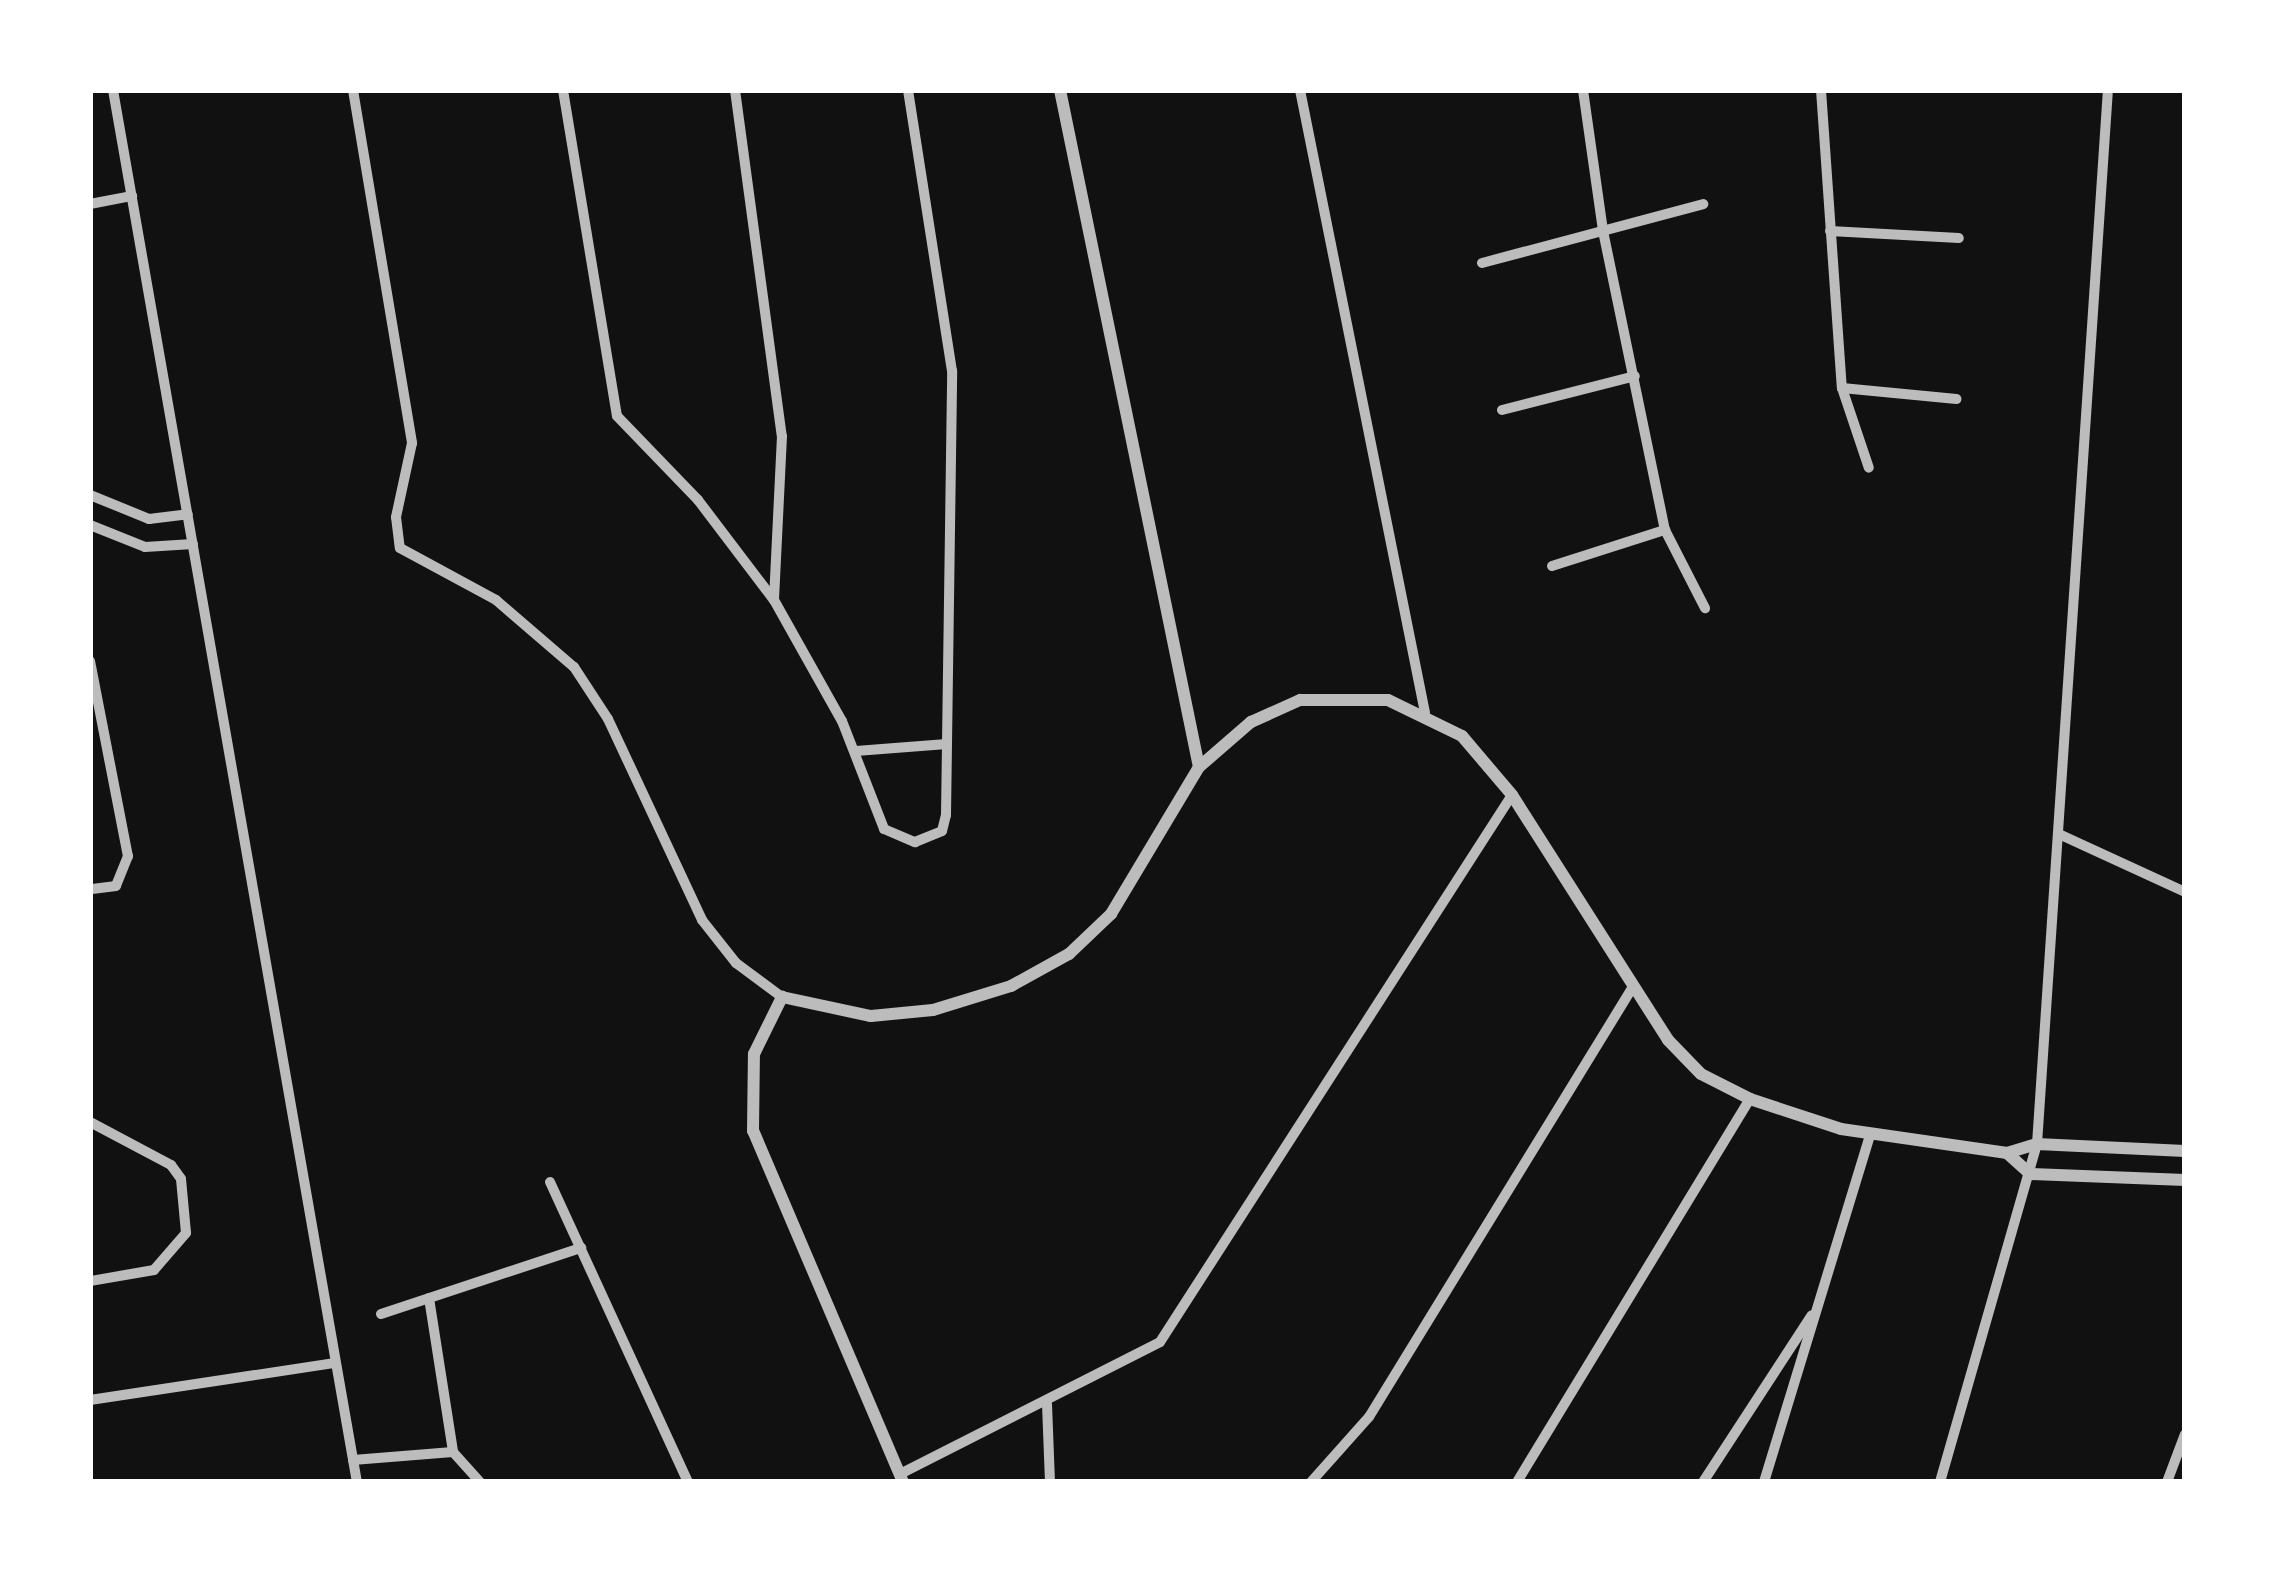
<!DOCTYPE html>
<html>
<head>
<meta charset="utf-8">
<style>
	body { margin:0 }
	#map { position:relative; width:2275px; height:1572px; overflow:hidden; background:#111; font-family:"DejaVu Sans",sans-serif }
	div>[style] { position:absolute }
	.minor>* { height:10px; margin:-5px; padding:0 5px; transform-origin:5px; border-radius:5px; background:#bcbcbc }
	.tertiary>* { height:12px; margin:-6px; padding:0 6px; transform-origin:6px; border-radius:6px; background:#bcbcbc }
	span { translate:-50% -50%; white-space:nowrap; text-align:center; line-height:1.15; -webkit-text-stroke:9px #fff; paint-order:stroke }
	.frame { position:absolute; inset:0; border:93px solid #fff; pointer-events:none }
</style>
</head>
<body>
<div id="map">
	<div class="minor">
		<i style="left:113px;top:90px;width:1413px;rotate:80.06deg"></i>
		<i style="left:353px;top:90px;width:358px;rotate:80.5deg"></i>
		<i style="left:412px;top:443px;width:76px;rotate:102.2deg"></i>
		<i style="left:396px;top:517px;width:31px;rotate:83deg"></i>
		<i style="left:400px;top:548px;width:109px;rotate:28.4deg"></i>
		<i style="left:496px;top:600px;width:103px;rotate:40.7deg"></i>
		<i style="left:574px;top:667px;width:62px;rotate:56.8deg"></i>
		<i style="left:608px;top:719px;width:222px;rotate:64.9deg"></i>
		<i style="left:702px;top:920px;width:55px;rotate:51.7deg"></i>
		<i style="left:736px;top:963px;width:57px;rotate:36.5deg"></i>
		<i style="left:563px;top:90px;width:330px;rotate:80.6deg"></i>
		<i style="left:617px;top:416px;width:117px;rotate:46deg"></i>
		<i style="left:698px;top:500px;width:126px;rotate:52.8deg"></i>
		<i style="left:774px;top:600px;width:139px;rotate:60.7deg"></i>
		<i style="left:842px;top:721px;width:116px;rotate:68.7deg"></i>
		<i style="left:884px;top:829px;width:34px;rotate:23deg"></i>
		<i style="left:915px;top:842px;width:29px;rotate:-22deg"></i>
		<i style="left:942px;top:831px;width:16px;rotate:-76deg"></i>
		<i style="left:946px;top:815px;width:444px;rotate:-89.2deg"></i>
		<i style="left:952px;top:371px;width:284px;rotate:-98.9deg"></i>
		<i style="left:735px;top:90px;width:349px;rotate:82.3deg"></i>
		<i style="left:782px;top:436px;width:164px;rotate:92.8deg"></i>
		<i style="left:1300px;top:90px;width:635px;rotate:78.65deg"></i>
		<i style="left:1583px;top:90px;width:142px;rotate:81.9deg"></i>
		<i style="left:1603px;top:231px;width:305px;rotate:78.3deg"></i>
		<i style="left:1665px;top:530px;width:88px;rotate:62.9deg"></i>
		<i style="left:1821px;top:90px;width:299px;rotate:86deg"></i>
		<i style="left:1842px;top:388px;width:84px;rotate:71.4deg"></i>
		<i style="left:90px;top:204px;width:43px;rotate:-10.8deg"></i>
		<i style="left:1830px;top:231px;width:129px;rotate:3.1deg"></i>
		<i style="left:1482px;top:263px;width:229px;rotate:-14.9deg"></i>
		<i style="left:1842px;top:388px;width:115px;rotate:5.5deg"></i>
		<i style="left:1502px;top:410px;width:137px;rotate:-14.3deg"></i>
		<i style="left:90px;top:495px;width:64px;rotate:22.1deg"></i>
		<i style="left:149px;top:519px;width:39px;rotate:-7deg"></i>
		<i style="left:90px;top:525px;width:59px;rotate:21.8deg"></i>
		<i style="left:145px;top:547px;width:48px;rotate:-3.6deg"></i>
		<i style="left:1552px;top:566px;width:119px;rotate:-17.7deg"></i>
		<i style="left:90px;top:661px;width:199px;rotate:79deg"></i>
		<i style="left:128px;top:856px;width:32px;rotate:112deg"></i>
		<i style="left:116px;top:886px;width:26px;rotate:173deg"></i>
		<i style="left:856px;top:751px;width:91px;rotate:-4.4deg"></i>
		<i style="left:2061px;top:835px;width:136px;rotate:24.7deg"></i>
		<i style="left:90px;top:1122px;width:92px;rotate:28deg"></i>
		<i style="left:171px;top:1165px;width:17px;rotate:54deg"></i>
		<i style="left:181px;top:1179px;width:54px;rotate:84.7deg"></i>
		<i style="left:186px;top:1233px;width:49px;rotate:130.9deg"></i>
		<i style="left:154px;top:1270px;width:65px;rotate:170.2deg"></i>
		<i style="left:550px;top:1182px;width:330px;rotate:65.3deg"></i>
		<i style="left:429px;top:1298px;width:156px;rotate:81.1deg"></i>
		<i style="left:453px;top:1452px;width:40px;rotate:48deg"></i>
		<i style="left:381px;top:1314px;width:211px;rotate:-18.3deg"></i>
		<i style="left:90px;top:1400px;width:248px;rotate:-8.6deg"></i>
		<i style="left:1047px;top:1404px;width:78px;rotate:87.8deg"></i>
		<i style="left:353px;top:1460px;width:100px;rotate:-4.6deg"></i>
		<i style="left:902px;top:1473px;width:289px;rotate:-26.9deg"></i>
		<i style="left:1160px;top:1342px;width:650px;rotate:-57.24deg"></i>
		<i style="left:1311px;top:1482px;width:87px;rotate:-48.3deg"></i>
		<i style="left:1369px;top:1417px;width:501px;rotate:-58.47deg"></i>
		<i style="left:1517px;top:1482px;width:448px;rotate:-58.7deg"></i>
		<i style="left:1703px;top:1482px;width:199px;rotate:-56.9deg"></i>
		<i style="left:1764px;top:1482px;width:365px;rotate:-73deg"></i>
		<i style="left:1940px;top:1482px;width:352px;rotate:-74deg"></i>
		<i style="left:2037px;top:1144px;width:1056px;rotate:-86.15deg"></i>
		<i style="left:2167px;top:1482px;width:51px;rotate:-69.4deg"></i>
	</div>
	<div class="tertiary">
		<i style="left:1060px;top:90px;width:691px;rotate:78.4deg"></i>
		<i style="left:2007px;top:1153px;width:31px;rotate:42deg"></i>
		<i style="left:2030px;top:1174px;width:155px;rotate:2.2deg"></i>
		<i style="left:903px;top:1482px;width:382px;rotate:-113.1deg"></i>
		<i style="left:753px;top:1131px;width:77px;rotate:-89.3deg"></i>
		<i style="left:754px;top:1054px;width:64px;rotate:-63.8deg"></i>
		<i style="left:782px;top:997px;width:91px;rotate:12.1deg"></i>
		<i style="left:871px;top:1016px;width:62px;rotate:-5.5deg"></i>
		<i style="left:933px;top:1010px;width:82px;rotate:-17.1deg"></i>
		<i style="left:1011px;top:986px;width:66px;rotate:-28.9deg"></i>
		<i style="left:1069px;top:954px;width:58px;rotate:-43.6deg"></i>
		<i style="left:1111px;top:914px;width:171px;rotate:-59.1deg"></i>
		<i style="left:1199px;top:767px;width:69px;rotate:-40.9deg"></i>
		<i style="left:1251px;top:722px;width:54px;rotate:-24.2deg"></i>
		<i style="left:1300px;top:700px;width:88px"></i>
		<i style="left:1388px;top:700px;width:82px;rotate:25.9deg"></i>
		<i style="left:1462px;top:736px;width:77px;rotate:49.7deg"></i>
		<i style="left:1512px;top:795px;width:290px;rotate:57.5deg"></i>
		<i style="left:1668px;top:1040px;width:47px;rotate:45.9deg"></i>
		<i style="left:1701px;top:1074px;width:55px;rotate:27deg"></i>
		<i style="left:1750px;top:1099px;width:96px;rotate:18.2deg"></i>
		<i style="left:1841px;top:1129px;width:168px;rotate:8.2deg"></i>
		<i style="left:2007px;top:1153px;width:31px;rotate:-17deg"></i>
		<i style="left:2037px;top:1144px;width:148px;rotate:2.7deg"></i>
	</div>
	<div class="frame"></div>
</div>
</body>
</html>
